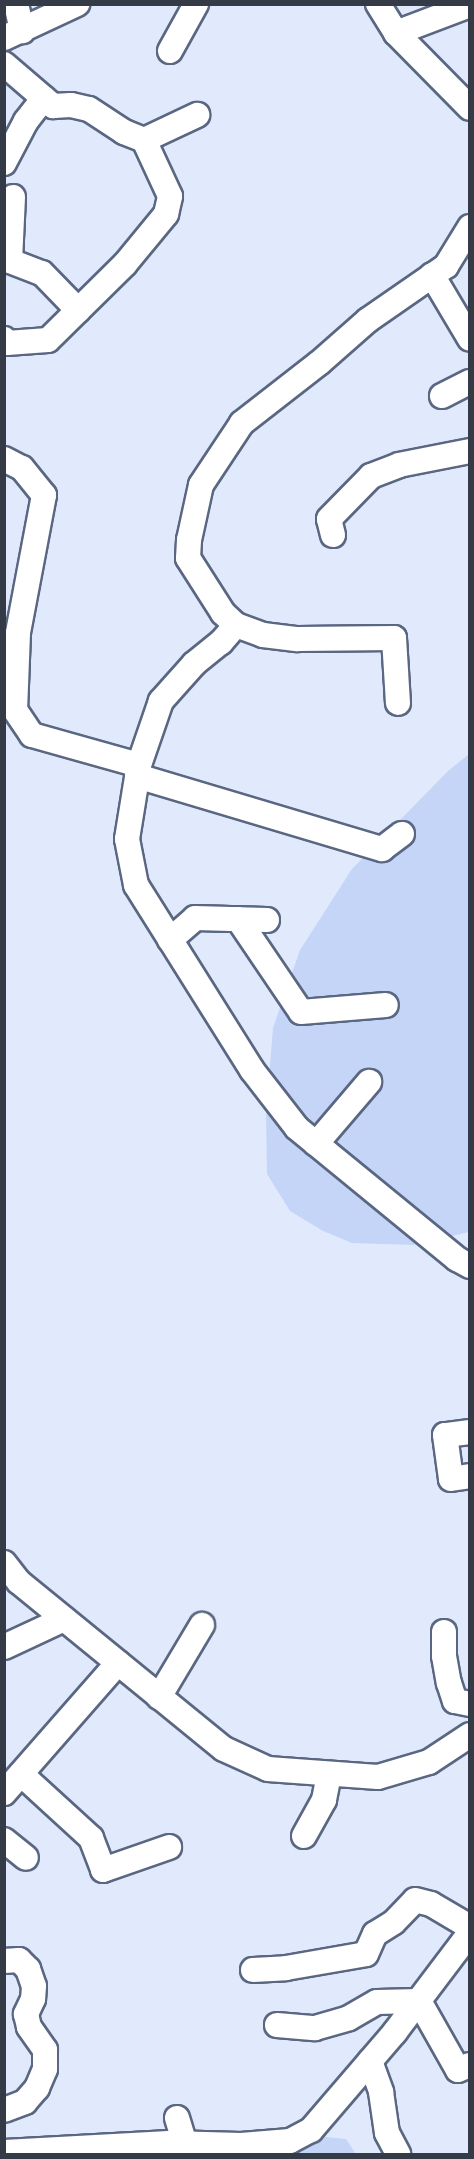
<!DOCTYPE html>
<html>
<head>
<meta charset="utf-8">
<style>
	body { margin:0 }
	#map { position:relative; width:474px; height:2159px; overflow:hidden; background:#e1eafd; font-family:"Titillium Web",sans-serif }
	div>[style] { position:absolute }
	.green>* { inset:0; background:#c5d5f8 }
	.roads { filter:drop-shadow(2px 0 #5a6782) drop-shadow(-2px 0 #5a6782) drop-shadow(0 2px #5a6782) drop-shadow(0 -2px #5a6782) }
	.minor>* { height:24px; margin:-12px; padding:0 12px; transform-origin:12px; border-radius:12px; background:#fff }
	span { translate:-50% -50%; white-space:nowrap; text-align:center; line-height:1.15; -webkit-text-stroke:6px #fff; paint-order:stroke }
	.frame { position:absolute; inset:0; border:6px solid #343a46; pointer-events:none }
</style>
</head>
<body>
<div id="map">
	<div class="green">
		<i style="clip-path:polygon(469px 754px,469px 1232px,413px 1245px,352px 1243px,323px 1231px,290px 1211px,267px 1174px,266px 1114px,273px 1028px,300px 950px,352px 869px,448px 771px)"></i>
		<i style="clip-path:polygon(315px 2136px,346px 2139px,356px 2154px,272px 2154px)"></i>
	</div>
	<div class="roads">
		<div class="minor">
			<i style="left:16px;top:4px;width:28px;rotate:77deg"></i>
			<i style="left:378px;top:4px;width:34px;rotate:58deg"></i>
			<i style="left:396px;top:33px;width:105px;rotate:45.4deg"></i>
			<i style="left:396px;top:33px;width:79px;rotate:-20.7deg"></i>
			<i style="left:4px;top:38px;width:81px;rotate:-25deg"></i>
			<i style="left:170px;top:51px;width:54px;rotate:-61deg"></i>
			<i style="left:4px;top:64px;width:65px;rotate:40.6deg"></i>
			<i style="left:53px;top:106px;width:18px;rotate:-3deg"></i>
			<i style="left:71px;top:105px;width:18px;rotate:13deg"></i>
			<i style="left:89px;top:109px;width:42px;rotate:33.3deg"></i>
			<i style="left:124px;top:132px;width:22px;rotate:22deg"></i>
			<i style="left:144px;top:140px;width:59px;rotate:-25.3deg"></i>
			<i style="left:4px;top:163px;width:47px;rotate:-62.4deg"></i>
			<i style="left:26px;top:121px;width:29px;rotate:-52deg"></i>
			<i style="left:13px;top:197px;width:64px;rotate:92.7deg"></i>
			<i style="left:10px;top:261px;width:34px;rotate:21deg"></i>
			<i style="left:42px;top:273px;width:52px;rotate:45.8deg"></i>
			<i style="left:470px;top:227px;width:46px;rotate:121.6deg"></i>
			<i style="left:446px;top:266px;width:95px;rotate:145.3deg"></i>
			<i style="left:368px;top:320px;width:65px;rotate:138.7deg"></i>
			<i style="left:319px;top:363px;width:98px;rotate:142.1deg"></i>
			<i style="left:242px;top:423px;width:74px;rotate:123.5deg"></i>
			<i style="left:201px;top:485px;width:56px;rotate:102.3deg"></i>
			<i style="left:189px;top:540px;width:18px;rotate:93deg"></i>
			<i style="left:188px;top:558px;width:65px;rotate:57.5deg"></i>
			<i style="left:223px;top:613px;width:18px;rotate:43deg"></i>
			<i style="left:236px;top:625px;width:23px;rotate:131deg"></i>
			<i style="left:221px;top:642px;width:35px;rotate:141deg"></i>
			<i style="left:194px;top:664px;width:50px;rotate:131.7deg"></i>
			<i style="left:161px;top:701px;width:68px;rotate:109deg"></i>
			<i style="left:139px;top:765px;width:75px;rotate:99.2deg"></i>
			<i style="left:127px;top:839px;width:47px;rotate:78.9deg"></i>
			<i style="left:136px;top:885px;width:218px;rotate:57.9deg"></i>
			<i style="left:252px;top:1070px;width:73px;rotate:52.2deg"></i>
			<i style="left:297px;top:1128px;width:207px;rotate:39.3deg"></i>
			<i style="left:457px;top:1259px;width:15px;rotate:28deg"></i>
			<i style="left:432px;top:275px;width:74px;rotate:59.3deg"></i>
			<i style="left:4px;top:339px;width:5px;rotate:53deg"></i>
			<i style="left:7px;top:343px;width:41px;rotate:-4.2deg"></i>
			<i style="left:48px;top:340px;width:108px;rotate:-44.6deg"></i>
			<i style="left:125px;top:264px;width:65px;rotate:-50.6deg"></i>
			<i style="left:166px;top:214px;width:18px;rotate:-77deg"></i>
			<i style="left:170px;top:196px;width:62px;rotate:-114.9deg"></i>
			<i style="left:442px;top:396px;width:31px;rotate:-27deg"></i>
			<i style="left:4px;top:459px;width:20px;rotate:27deg"></i>
			<i style="left:22px;top:468px;width:35px;rotate:51deg"></i>
			<i style="left:44px;top:495px;width:140px;rotate:100.7deg"></i>
			<i style="left:18px;top:633px;width:77px;rotate:92.2deg"></i>
			<i style="left:15px;top:710px;width:30px;rotate:56deg"></i>
			<i style="left:32px;top:735px;width:111px;rotate:15.7deg"></i>
			<i style="left:333px;top:535px;width:16px;rotate:-104deg"></i>
			<i style="left:329px;top:519px;width:60px;rotate:-45.7deg"></i>
			<i style="left:371px;top:476px;width:30px;rotate:-21deg"></i>
			<i style="left:399px;top:465px;width:72px;rotate:-11.2deg"></i>
			<i style="left:236px;top:625px;width:29px;rotate:20deg"></i>
			<i style="left:263px;top:635px;width:35px;rotate:7deg"></i>
			<i style="left:298px;top:639px;width:96px;rotate:-0.6deg"></i>
			<i style="left:394px;top:638px;width:65px;rotate:86.5deg"></i>
			<i style="left:137px;top:776px;width:256px;rotate:16.6deg"></i>
			<i style="left:382px;top:849px;width:25px;rotate:-37deg"></i>
			<i style="left:238px;top:919px;width:112px;rotate:55.9deg"></i>
			<i style="left:301px;top:1012px;width:85px;rotate:-4.7deg"></i>
			<i style="left:170px;top:940px;width:33px;rotate:-41deg"></i>
			<i style="left:195px;top:918px;width:72px;rotate:1.6deg"></i>
			<i style="left:316px;top:1144px;width:82px;rotate:-49.5deg"></i>
			<i style="left:470px;top:1432px;width:25px;rotate:173deg"></i>
			<i style="left:445px;top:1435px;width:44px;rotate:82.2deg"></i>
			<i style="left:451px;top:1479px;width:19px;rotate:-9deg"></i>
			<i style="left:4px;top:1563px;width:24px;rotate:52deg"></i>
			<i style="left:19px;top:1582px;width:264px;rotate:39.2deg"></i>
			<i style="left:224px;top:1749px;width:48px;rotate:24.4deg"></i>
			<i style="left:268px;top:1769px;width:110px;rotate:4.2deg"></i>
			<i style="left:378px;top:1777px;width:53px;rotate:-16.4deg"></i>
			<i style="left:429px;top:1762px;width:49px;rotate:-33.4deg"></i>
			<i style="left:444px;top:1632px;width:24px;rotate:90deg"></i>
			<i style="left:444px;top:1656px;width:27px;rotate:80deg"></i>
			<i style="left:449px;top:1683px;width:19px;rotate:72deg"></i>
			<i style="left:455px;top:1701px;width:15px;rotate:11deg"></i>
			<i style="left:4px;top:1647px;width:66px;rotate:-25deg"></i>
			<i style="left:159px;top:1697px;width:84px;rotate:-59.2deg"></i>
			<i style="left:21px;top:1774px;width:95px;rotate:42.4deg"></i>
			<i style="left:91px;top:1838px;width:34px;rotate:69deg"></i>
			<i style="left:103px;top:1870px;width:70px;rotate:-19.2deg"></i>
			<i style="left:4px;top:1793px;width:173px;rotate:-48.8deg"></i>
			<i style="left:304px;top:1836px;width:41px;rotate:-60.9deg"></i>
			<i style="left:324px;top:1800px;width:25px;rotate:-79deg"></i>
			<i style="left:4px;top:1840px;width:28px;rotate:39deg"></i>
			<i style="left:4px;top:1961px;width:15px;rotate:-4deg"></i>
			<i style="left:19px;top:1960px;width:13px;rotate:45deg"></i>
			<i style="left:28px;top:1969px;width:18px;rotate:71deg"></i>
			<i style="left:34px;top:1986px;width:13px;rotate:94deg"></i>
			<i style="left:33px;top:1999px;width:17px;rotate:115deg"></i>
			<i style="left:26px;top:2014px;width:13px;rotate:77deg"></i>
			<i style="left:29px;top:2027px;width:28px;rotate:55deg"></i>
			<i style="left:45px;top:2050px;width:19px;rotate:90deg"></i>
			<i style="left:45px;top:2069px;width:21px;rotate:113deg"></i>
			<i style="left:37px;top:2088px;width:18px;rotate:131deg"></i>
			<i style="left:25px;top:2102px;width:22px;rotate:159deg"></i>
			<i style="left:253px;top:1970px;width:33px;rotate:-3deg"></i>
			<i style="left:286px;top:1968px;width:81px;rotate:-9.9deg"></i>
			<i style="left:366px;top:1954px;width:22px;rotate:-66deg"></i>
			<i style="left:375px;top:1934px;width:22px;rotate:-32deg"></i>
			<i style="left:394px;top:1922px;width:30px;rotate:-46deg"></i>
			<i style="left:415px;top:1900px;width:16px;rotate:14deg"></i>
			<i style="left:431px;top:1904px;width:45px;rotate:30.5deg"></i>
			<i style="left:277px;top:2025px;width:38px;rotate:5deg"></i>
			<i style="left:315px;top:2028px;width:35px;rotate:-16deg"></i>
			<i style="left:349px;top:2018px;width:32px;rotate:-30deg"></i>
			<i style="left:377px;top:2002px;width:42px;rotate:-1.4deg"></i>
			<i style="left:419px;top:2001px;width:79px;rotate:60.5deg"></i>
			<i style="left:458px;top:2070px;width:13px;rotate:-23deg"></i>
			<i style="left:370px;top:2061px;width:33px;rotate:70deg"></i>
			<i style="left:381px;top:2092px;width:41px;rotate:81.7deg"></i>
			<i style="left:387px;top:2133px;width:24px;rotate:62deg"></i>
			<i style="left:177px;top:2118px;width:27px;rotate:73deg"></i>
			<i style="left:4px;top:2152px;width:165px;rotate:-3.1deg"></i>
			<i style="left:169px;top:2143px;width:72px;rotate:1.6deg"></i>
			<i style="left:241px;top:2145px;width:49px;rotate:-4.7deg"></i>
			<i style="left:290px;top:2141px;width:24px;rotate:-28deg"></i>
			<i style="left:311px;top:2130px;width:129px;rotate:-49.4deg"></i>
			<i style="left:395px;top:2032px;width:124px;rotate:-52.9deg"></i>
		</div>
	</div>
	<div class="frame"></div>
</div>
</body>
</html>
